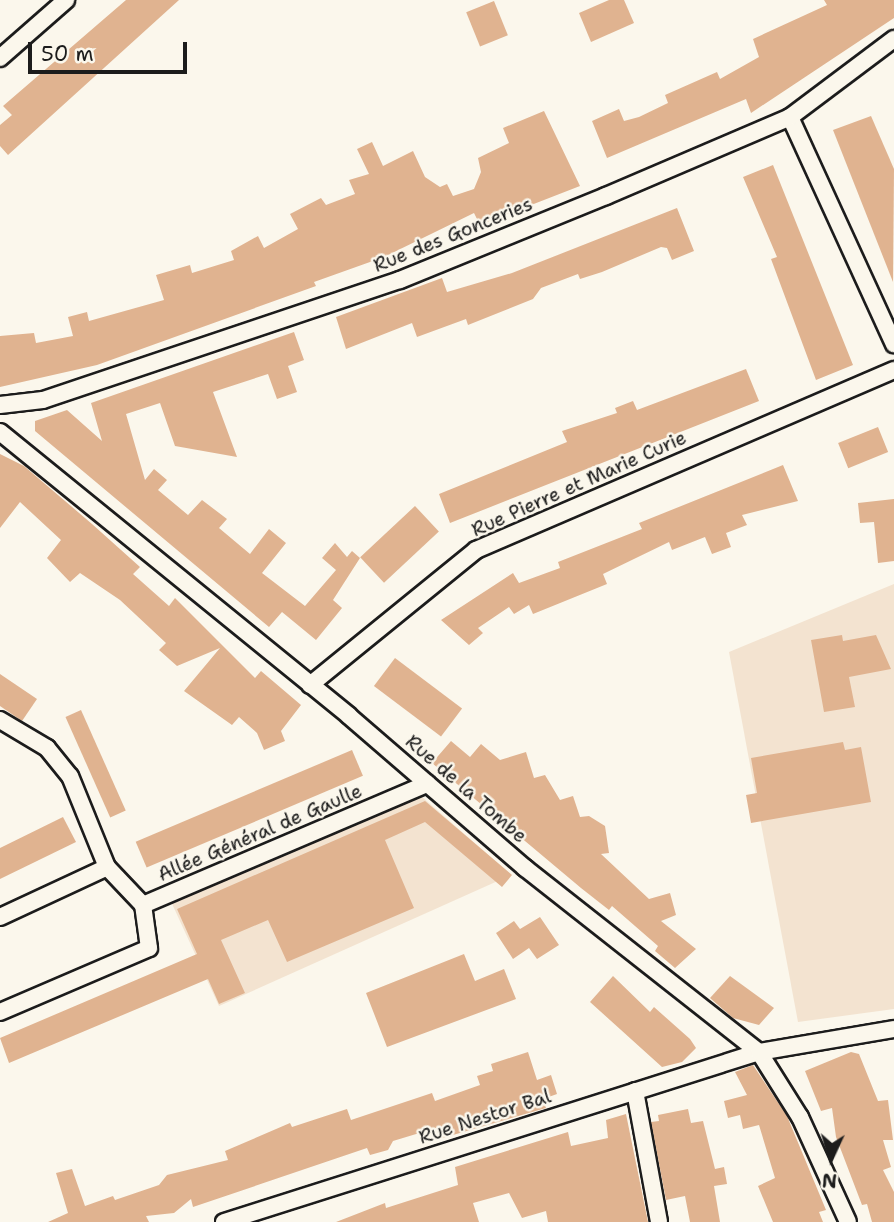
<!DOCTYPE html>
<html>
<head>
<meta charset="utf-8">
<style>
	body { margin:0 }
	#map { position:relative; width:894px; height:1222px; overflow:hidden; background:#fbf7ec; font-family:"Shantell Sans",sans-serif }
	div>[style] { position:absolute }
	.built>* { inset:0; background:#f3e3d0 }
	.building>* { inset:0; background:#e0b390; transform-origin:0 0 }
	.roads { filter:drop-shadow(2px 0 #1c1c1c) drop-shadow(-2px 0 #1c1c1c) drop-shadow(0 2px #1c1c1c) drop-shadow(0 -2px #1c1c1c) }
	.street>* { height:16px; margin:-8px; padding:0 8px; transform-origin:8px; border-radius:8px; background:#fbf7ec }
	span { translate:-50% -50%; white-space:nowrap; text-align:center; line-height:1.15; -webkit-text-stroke:5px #fbf7ec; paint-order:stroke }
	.street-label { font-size:19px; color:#1c1c1c }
	.north { position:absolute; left:796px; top:1124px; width:70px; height:70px; -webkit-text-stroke:5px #fbf7ec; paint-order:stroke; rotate:184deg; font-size:19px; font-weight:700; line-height:28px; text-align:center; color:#1c1c1c }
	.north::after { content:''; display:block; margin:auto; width:24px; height:32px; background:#1c1c1c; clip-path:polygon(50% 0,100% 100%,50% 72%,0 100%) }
	.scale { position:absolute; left:28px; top:42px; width:159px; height:32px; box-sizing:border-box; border:4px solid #1c1c1c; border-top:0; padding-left:9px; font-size:21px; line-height:24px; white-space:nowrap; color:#1c1c1c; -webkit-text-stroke:5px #fbf7ec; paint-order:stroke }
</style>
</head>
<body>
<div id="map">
	<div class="built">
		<i style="clip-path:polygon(894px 584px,894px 1009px,798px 1022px,729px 652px)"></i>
		<i style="clip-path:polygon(421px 796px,511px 875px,219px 1006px,168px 895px)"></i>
	</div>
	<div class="building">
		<i style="clip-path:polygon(126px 0,179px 0,8px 155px,0 146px,0 125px,12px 115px,3px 106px)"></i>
		<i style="clip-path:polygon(609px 0,624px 0,634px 23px,591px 42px,579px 13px)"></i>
		<i style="clip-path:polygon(824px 0,894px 0,894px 18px,751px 113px,746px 99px,607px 158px,592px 121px,619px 109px,624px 121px,639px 117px,668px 103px,665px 95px,717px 72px,720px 79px,759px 57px,753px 39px,827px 5px)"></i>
		<i style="left:494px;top:1px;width:37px;height:30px;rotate:68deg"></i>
		<i style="clip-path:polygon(544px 111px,580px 186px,480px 225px,474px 213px,384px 257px,314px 282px,316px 286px,97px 365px,0 387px,0 336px,34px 333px,36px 343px,73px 336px,68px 317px,87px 312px,89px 321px,164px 300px,156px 275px,190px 265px,192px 273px,234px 260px,231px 251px,258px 236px,264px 248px,298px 229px,290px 214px,321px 198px,326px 205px,355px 194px,349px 180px,369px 174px,357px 149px,372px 142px,383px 166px,413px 151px,425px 177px,440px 187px,447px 184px,453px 196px,474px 189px,481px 172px,478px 158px,509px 143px,503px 128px)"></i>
		<i style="clip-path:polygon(871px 116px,894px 169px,893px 282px,833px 130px)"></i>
		<i style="clip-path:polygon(773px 165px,853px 365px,816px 380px,771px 259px,777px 257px,743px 177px)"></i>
		<i style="clip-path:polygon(677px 208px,694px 251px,672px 260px,667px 248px,661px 247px,602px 272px,580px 279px,578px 274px,541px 288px,533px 299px,468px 325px,466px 319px,417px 337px,412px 323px,346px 349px,336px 317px,442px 278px,447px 292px,512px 273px)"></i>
		<i style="clip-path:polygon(294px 332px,304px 360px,288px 366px,297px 392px,277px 399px,268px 374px,213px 392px,237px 457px,175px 446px,160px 403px,126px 414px,145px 480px,154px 469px,167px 480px,158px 490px,188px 515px,202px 500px,227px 519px,219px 528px,250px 554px,269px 529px,286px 543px,262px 573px,305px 606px,336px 570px,322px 558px,335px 543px,347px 557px,352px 551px,360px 558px,333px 600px,342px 608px,316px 640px,282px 612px,269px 627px,35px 431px,35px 421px,67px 410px,102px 441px,91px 403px)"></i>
		<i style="clip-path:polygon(746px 369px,759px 401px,450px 523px,439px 494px,567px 442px,562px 431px,617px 413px,615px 408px,633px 401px,637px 410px)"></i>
		<i style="left:878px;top:427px;width:27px;height:43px;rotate:68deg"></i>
		<i style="clip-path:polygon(0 454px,24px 466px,92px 524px,140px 567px,133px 574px,169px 606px,175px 598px,255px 678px,261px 671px,301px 705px,281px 731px,285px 741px,264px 750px,257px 733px,239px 717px,232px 725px,184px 691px,220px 648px,177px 666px,159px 650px,166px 643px,120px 600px,80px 573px,70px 582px,47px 558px,61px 540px,20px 502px,0 528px)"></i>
		<i style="clip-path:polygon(783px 465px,798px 501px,742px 515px,747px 525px,726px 533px,731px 547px,712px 554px,705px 537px,672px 550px,669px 542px,603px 574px,607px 584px,533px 614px,529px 605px,514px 614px,509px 607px,478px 628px,483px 633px,469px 645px,441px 620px,513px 573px,519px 583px,560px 568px,558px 562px,642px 529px,639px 523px)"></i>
		<i style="clip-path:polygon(894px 499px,894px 561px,878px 563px,874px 522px,860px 523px,858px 503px)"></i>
		<i style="left:415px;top:506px;width:35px;height:75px;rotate:47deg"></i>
		<i style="clip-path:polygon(842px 635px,843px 641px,876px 635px,891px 669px,849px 677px,855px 707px,824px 712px,811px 640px)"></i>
		<i style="left:395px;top:658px;width:84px;height:35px;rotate:37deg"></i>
		<i style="clip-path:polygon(0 674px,37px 699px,22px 721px,0 706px)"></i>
		<i style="left:81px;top:710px;width:110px;height:17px;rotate:66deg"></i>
		<i style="clip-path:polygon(451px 741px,470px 757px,481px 744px,500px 760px,526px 752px,534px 778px,545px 775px,560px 800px,573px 796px,580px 817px,589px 816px,605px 826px,609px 853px,601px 854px,649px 899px,670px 893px,676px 915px,661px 921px,696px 949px,675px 968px,655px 951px,658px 946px,612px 906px,609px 910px,581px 888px,432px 763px)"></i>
		<i style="clip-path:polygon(843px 742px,845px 750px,861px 747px,871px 802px,751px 823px,746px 795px,757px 793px,751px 758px)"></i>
		<i style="left:352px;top:750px;width:28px;height:235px;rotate:67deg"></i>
		<i style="clip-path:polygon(425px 801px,512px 875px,502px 887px,425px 822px,385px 840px,414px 908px,287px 962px,268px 920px,221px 940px,245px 993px,219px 1004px,208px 979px,9px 1063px,0 1038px,197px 954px,177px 909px)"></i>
		<i style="clip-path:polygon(63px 817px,76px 842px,0 879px,0 848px)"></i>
		<i style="clip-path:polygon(540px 917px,559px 945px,537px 959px,529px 948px,513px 959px,496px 933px,514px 921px,520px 929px)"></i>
		<i style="clip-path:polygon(464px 954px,475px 981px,504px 969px,516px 999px,387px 1047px,366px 993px)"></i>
		<i style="clip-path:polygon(613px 976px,650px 1012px,654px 1007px,690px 1039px,696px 1048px,682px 1062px,662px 1067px,590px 1002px)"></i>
		<i style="clip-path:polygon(730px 976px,774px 1008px,759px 1025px,733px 1018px,710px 998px)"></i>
		<i style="clip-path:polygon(528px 1052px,537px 1080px,551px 1075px,557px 1094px,543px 1099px,546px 1108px,439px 1139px,436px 1128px,393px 1141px,388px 1150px,370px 1155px,367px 1148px,193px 1207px,191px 1199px,174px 1213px,146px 1216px,149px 1222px,48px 1222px,68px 1213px,56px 1173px,72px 1169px,85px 1206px,113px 1196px,115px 1200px,159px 1185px,167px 1175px,228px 1160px,225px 1151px,290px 1123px,292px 1127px,347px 1109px,351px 1120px,432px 1093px,435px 1101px,480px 1085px,477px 1076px,493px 1071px,491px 1064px)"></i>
		<i style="clip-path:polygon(851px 1052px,859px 1054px,878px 1101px,888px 1100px,893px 1140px,883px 1140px,891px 1167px,883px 1170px,894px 1192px,894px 1222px,872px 1222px,867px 1204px,862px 1205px,836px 1137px,832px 1108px,821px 1111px,805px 1071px)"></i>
		<i style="clip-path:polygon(753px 1065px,787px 1116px,826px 1210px,819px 1212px,823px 1222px,773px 1222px,758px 1186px,775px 1178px,759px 1125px,743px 1129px,740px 1115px,728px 1118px,724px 1101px,747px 1095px,735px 1072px)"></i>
		<i style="clip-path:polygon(688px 1109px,691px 1123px,703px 1121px,715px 1169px,724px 1167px,727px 1184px,714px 1186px,720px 1222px,690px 1222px,685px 1196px,666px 1200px,651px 1122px,659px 1121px,658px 1115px)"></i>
		<i style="clip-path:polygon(626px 1114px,648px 1222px,548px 1222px,546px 1211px,522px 1218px,509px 1193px,473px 1203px,479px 1222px,336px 1222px,385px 1203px,386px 1208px,458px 1185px,455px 1167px,568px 1132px,571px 1146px,608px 1138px,606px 1120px)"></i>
	</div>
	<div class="roads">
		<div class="street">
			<i style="left:0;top:58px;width:88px;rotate:-41.3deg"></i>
			<i style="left:790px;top:117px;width:250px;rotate:65.4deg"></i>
			<i style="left:0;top:405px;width:43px;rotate:-6.6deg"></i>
			<i style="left:43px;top:400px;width:377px;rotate:-18.6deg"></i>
			<i style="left:400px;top:280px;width:222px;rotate:-22.2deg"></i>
			<i style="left:606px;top:196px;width:200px;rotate:-23.2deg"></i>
			<i style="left:790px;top:117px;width:130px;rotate:-36.9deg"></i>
			<i style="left:0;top:432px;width:450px;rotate:39.1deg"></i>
			<i style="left:349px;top:716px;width:233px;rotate:40.8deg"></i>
			<i style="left:525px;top:868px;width:298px;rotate:38.2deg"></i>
			<i style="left:759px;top:1052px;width:77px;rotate:57.8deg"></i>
			<i style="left:800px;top:1117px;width:115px;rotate:65.4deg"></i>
			<i style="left:310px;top:685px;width:214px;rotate:-39.1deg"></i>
			<i style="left:476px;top:550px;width:455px;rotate:-23.3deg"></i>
			<i style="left:0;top:720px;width:55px;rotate:30.8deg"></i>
			<i style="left:47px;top:748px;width:36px;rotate:51deg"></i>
			<i style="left:70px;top:776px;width:98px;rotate:67.9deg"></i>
			<i style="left:107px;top:867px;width:52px;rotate:46.5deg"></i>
			<i style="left:143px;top:905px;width:309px;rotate:-23.1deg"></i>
			<i style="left:0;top:917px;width:118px;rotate:-25deg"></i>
			<i style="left:0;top:1012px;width:162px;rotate:-23.2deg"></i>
			<i style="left:149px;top:948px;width:43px;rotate:-97.9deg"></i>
			<i style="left:635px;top:1091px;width:133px;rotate:79.6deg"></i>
			<i style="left:224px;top:1222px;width:561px;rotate:-17.63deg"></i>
			<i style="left:759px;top:1052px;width:137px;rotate:-9.7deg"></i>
		</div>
	</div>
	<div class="street-label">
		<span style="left:453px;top:235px;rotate:-22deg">Rue des Gonceries</span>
		<span style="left:579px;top:484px;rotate:-24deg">Rue Pierre et Marie Curie</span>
		<span style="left:466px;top:789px;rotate:41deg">Rue de la Tombe</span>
		<span style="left:260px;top:833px;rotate:-23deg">Allée Général de Gaulle</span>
		<span style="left:485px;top:1117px;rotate:-18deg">Rue Nestor Bal</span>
	</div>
	<div class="north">N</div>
	<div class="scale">50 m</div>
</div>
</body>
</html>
